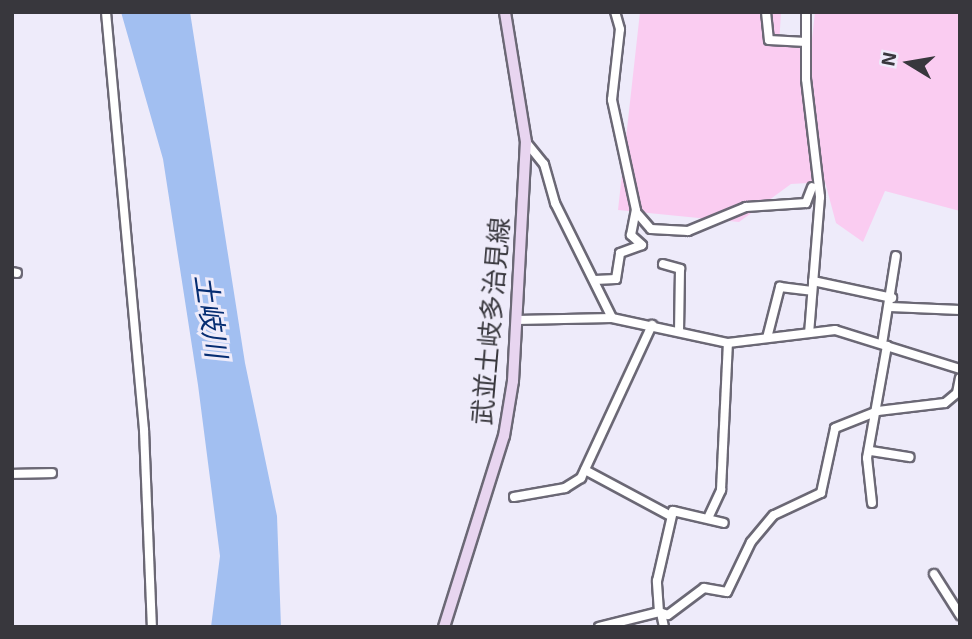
<!DOCTYPE html>
<html>
<head>
<meta charset="utf-8">
<style>
	body { margin:0 }
	#map { position:relative; width:972px; height:639px; overflow:hidden; background:#eeebfa; font-family:"Exo 2","Noto Sans JP",sans-serif }
	div>[style] { position:absolute }
	.green>* { inset:0; background:#faccf1 }
	.water>* { inset:0; background:#a2bff1 }
	.roads { filter:drop-shadow(2px 0 #6b6875) drop-shadow(-2px 0 #6b6875) drop-shadow(0 2px #6b6875) drop-shadow(0 -2px #6b6875) }
	.street>* { height:8px; margin:-4px; padding:0 4px; transform-origin:4px; border-radius:4px; background:#fff }
	.secondary>* { height:10px; margin:-5px; padding:0 5px; transform-origin:5px; border-radius:5px; background:#e8d5f0 }
	span { translate:-50% -50%; white-space:nowrap; text-align:center; line-height:1.15; -webkit-text-stroke:6px #eeebfa; paint-order:stroke }
	.street-label { font-size:26px; color:#38373d }
	.water-label { font-size:28px; color:#062d72; font-style:italic }
	.frame { position:absolute; inset:0; border:14px solid #38373d; pointer-events:none }
	.north { position:absolute; left:874px; top:28px; width:70px; height:70px; -webkit-text-stroke:5px #eeebfa; paint-order:stroke; rotate:281deg; font-size:19px; font-weight:700; line-height:28px; text-align:center; color:#38373d }
	.north::after { content:''; display:block; margin:auto; width:24px; height:32px; background:#38373d; clip-path:polygon(50% 0,100% 100%,50% 72%,0 100%) }
</style>
</head>
<body>
<div id="map">
	<div class="green">
		<i style="clip-path:polygon(640px 12px,781px 12px,779px 46px,811px 48px,815px 12px,960px 12px,960px 211px,885px 191px,863px 242px,836px 223px,825px 182px,791px 184px,739px 222px,618px 210px)"></i>
	</div>
	<div class="water">
		<i style="clip-path:polygon(121px 12px,190px 12px,245px 363px,277px 516px,281px 627px,211px 627px,220px 556px,198px 385px,163px 159px)"></i>
	</div>
	<div class="roads">
		<div class="street">
			<i style="left:106px;top:12px;width:420px;rotate:84.8deg"></i>
			<i style="left:144px;top:430px;width:197px;rotate:87.7deg"></i>
			<i style="left:766px;top:12px;width:28px;rotate:84deg"></i>
			<i style="left:769px;top:40px;width:37px;rotate:3deg"></i>
			<i style="left:806px;top:12px;width:67px;rotate:90deg"></i>
			<i style="left:806px;top:79px;width:119px;rotate:83.2deg"></i>
			<i style="left:820px;top:197px;width:136px;rotate:94.6deg"></i>
			<i style="left:526px;top:142px;width:28px;rotate:51deg"></i>
			<i style="left:544px;top:164px;width:41px;rotate:74.2deg"></i>
			<i style="left:555px;top:203px;width:128px;rotate:63.6deg"></i>
			<i style="left:637px;top:213px;width:21px;rotate:49deg"></i>
			<i style="left:651px;top:229px;width:37px;rotate:3deg"></i>
			<i style="left:688px;top:231px;width:63px;rotate:-22.5deg"></i>
			<i style="left:746px;top:207px;width:60px;rotate:-3.8deg"></i>
			<i style="left:806px;top:203px;width:17px;rotate:-69deg"></i>
			<i style="left:663px;top:264px;width:18px;rotate:16deg"></i>
			<i style="left:680px;top:269px;width:63px;rotate:90.9deg"></i>
			<i style="left:12px;top:272px;width:5px;rotate:11deg"></i>
			<i style="left:595px;top:280px;width:21px;rotate:-3deg"></i>
			<i style="left:616px;top:279px;width:26px;rotate:-81deg"></i>
			<i style="left:620px;top:253px;width:23px;rotate:-20deg"></i>
			<i style="left:642px;top:245px;width:15px;rotate:-138deg"></i>
			<i style="left:631px;top:235px;width:25px;rotate:-79deg"></i>
			<i style="left:636px;top:210px;width:113px;rotate:-102.3deg"></i>
			<i style="left:612px;top:100px;width:71px;rotate:-83.6deg"></i>
			<i style="left:620px;top:29px;width:18px;rotate:-106deg"></i>
			<i style="left:813px;top:281px;width:81px;rotate:12.1deg"></i>
			<i style="left:890px;top:307px;width:70px;rotate:2.5deg"></i>
			<i style="left:516px;top:320px;width:96px;rotate:-1.2deg"></i>
			<i style="left:612px;top:318px;width:119px;rotate:12.2deg"></i>
			<i style="left:728px;top:343px;width:108px;rotate:-6.9deg"></i>
			<i style="left:835px;top:330px;width:131px;rotate:17.3deg"></i>
			<i style="left:767px;top:338px;width:53px;rotate:-75.7deg"></i>
			<i style="left:780px;top:287px;width:32px;rotate:7deg"></i>
			<i style="left:882px;top:344px;width:89px;rotate:-81deg"></i>
			<i style="left:871px;top:451px;width:39px;rotate:9deg"></i>
			<i style="left:585px;top:470px;width:95px;rotate:28.2deg"></i>
			<i style="left:12px;top:474px;width:40px;rotate:-1.4deg"></i>
			<i style="left:514px;top:497px;width:52px;rotate:-10deg"></i>
			<i style="left:565px;top:488px;width:19px;rotate:-32deg"></i>
			<i style="left:581px;top:478px;width:169px;rotate:-65.1deg"></i>
			<i style="left:872px;top:503px;width:45px;rotate:-96.3deg"></i>
			<i style="left:867px;top:458px;width:114px;rotate:-79.9deg"></i>
			<i style="left:709px;top:516px;width:29px;rotate:-65deg"></i>
			<i style="left:721px;top:490px;width:147px;rotate:-87.3deg"></i>
			<i style="left:934px;top:574px;width:49px;rotate:57.6deg"></i>
			<i style="left:659px;top:612px;width:9px;rotate:18deg"></i>
			<i style="left:668px;top:615px;width:45px;rotate:-36.9deg"></i>
			<i style="left:704px;top:588px;width:23px;rotate:10deg"></i>
			<i style="left:727px;top:592px;width:55px;rotate:-64.4deg"></i>
			<i style="left:751px;top:542px;width:35px;rotate:-50deg"></i>
			<i style="left:774px;top:515px;width:52px;rotate:-25.1deg"></i>
			<i style="left:821px;top:493px;width:66px;rotate:-77.8deg"></i>
			<i style="left:835px;top:428px;width:46px;rotate:-21.6deg"></i>
			<i style="left:878px;top:411px;width:67px;rotate:-6.8deg"></i>
			<i style="left:945px;top:403px;width:16px;rotate:-40deg"></i>
			<i style="left:957px;top:393px;width:15px;rotate:-79deg"></i>
			<i style="left:661px;top:613px;width:14px;rotate:78deg"></i>
			<i style="left:599px;top:627px;width:62px;rotate:-14deg"></i>
			<i style="left:659px;top:612px;width:31px;rotate:-94deg"></i>
			<i style="left:657px;top:581px;width:72px;rotate:-77.1deg"></i>
			<i style="left:673px;top:511px;width:52px;rotate:13.2deg"></i>
		</div>
		<div class="secondary">
			<i style="left:444px;top:627px;width:200px;rotate:-72.6deg"></i>
			<i style="left:504px;top:436px;width:56px;rotate:-80.7deg"></i>
			<i style="left:513px;top:381px;width:239px;rotate:-86.9deg"></i>
			<i style="left:526px;top:142px;width:132px;rotate:-99.2deg"></i>
		</div>
	</div>
	<div class="street-label">
		<span style="left:490px;top:321px;rotate:-85deg">武並土岐多治見線</span>
	</div>
	<div class="water-label">
		<span style="left:212px;top:316px;rotate:82deg">土岐川</span>
	</div>
	<div class="frame"></div>
	<div class="north">N</div>
</div>
</body>
</html>
